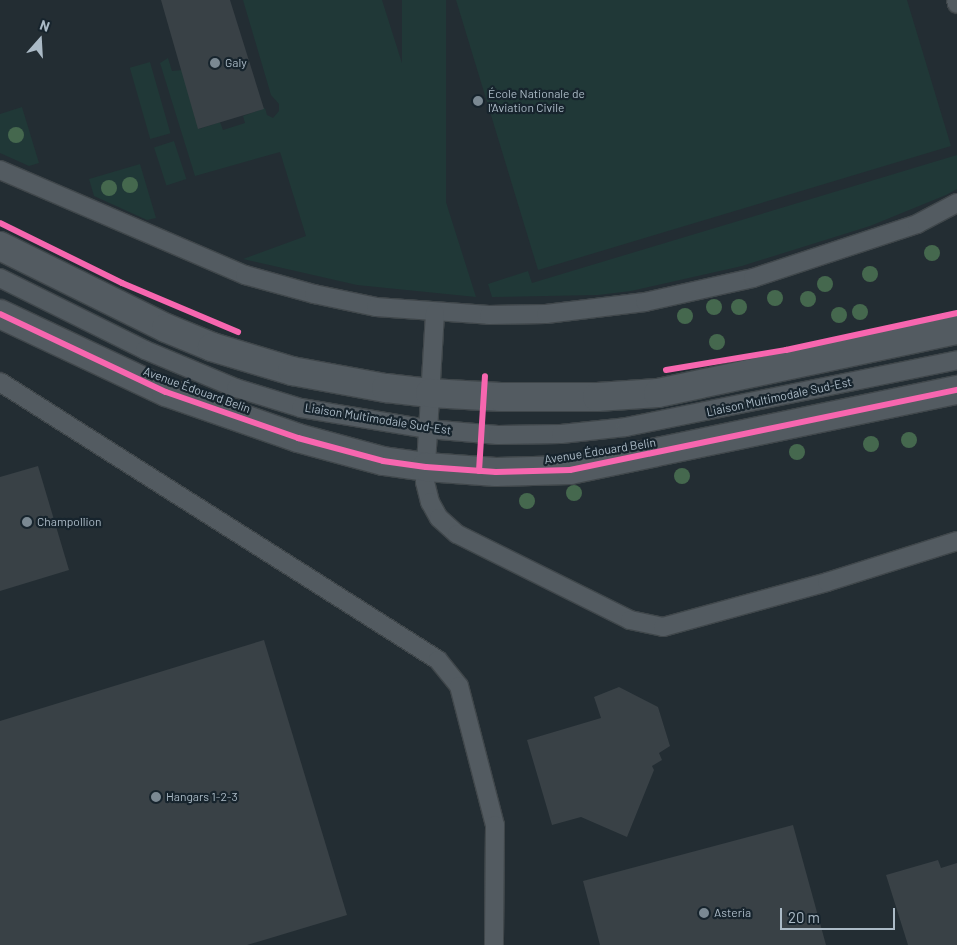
<!DOCTYPE html>
<html>
<head>
<meta charset="utf-8">
<style>
	body { margin:0 }
	#map { position:relative; width:957px; height:945px; overflow:hidden; background:#232d33; font-family:Barlow,sans-serif }
	div>[style] { position:absolute }
	.green>* { inset:0; background:#203837; transform-origin:0 0 }
	.building>* { inset:0; background:#394146 }
	.roads { filter:drop-shadow(1px 0 #40474b) drop-shadow(-1px 0 #40474b) drop-shadow(0 1px #40474b) drop-shadow(0 -1px #40474b) }
	.service>* { height:18px; margin:-9px; padding:0 9px; transform-origin:9px; border-radius:9px; background:#535b61 }
	.minor>* { height:28px; margin:-14px; padding:0 14px; transform-origin:14px; border-radius:14px; background:#535b61 }
	.cycleway>* { height:6px; margin:-3px; padding:0 3px; transform-origin:3px; border-radius:3px; background:#f766af }
	.trees>* { width:16px; height:16px; margin:-8px; border-radius:50%; background:#45684e }
	.dots>* { width:14px; height:14px; translate:-50% -50%; box-sizing:border-box; border:2px solid #17242d; border-radius:50% }
	span { translate:-50% -50%; white-space:nowrap; text-align:center; line-height:1.15; -webkit-text-stroke:4.5px #17242d; paint-order:stroke }
	.poi-label { font-size:12px; color:#abbac6 }
	.left { translate:0 -50%; text-align:left }
	.street-label { font-size:12px; color:#abbac6 }
	.north { position:absolute; left:15px; top:15px; width:50px; height:50px; -webkit-text-stroke:4px #17242d; paint-order:stroke; rotate:19deg; font-size:14px; font-weight:700; line-height:20px; text-align:center; color:#abbac6 }
	.north::after { content:''; display:block; margin:auto; width:18px; height:22px; background:#abbac6; clip-path:polygon(50% 0,100% 100%,50% 72%,0 100%) }
	.scale { position:absolute; left:780px; top:908px; width:115px; height:22px; box-sizing:border-box; border:2px solid #abbac6; border-top:0; padding-left:6px; font-size:15px; line-height:18px; white-space:nowrap; color:#abbac6; -webkit-text-stroke:4px #17242d; paint-order:stroke }
</style>
</head>
<body>
<div id="map">
	<div class="green">
		<i style="clip-path:polygon(243px 0,382px 0,476px 297px,357px 285px,243px 259px,306px 236px,280px 152px,195px 176px,160px 63px,168px 58px,172px 71px,182px 70px,199px 129px,220px 122px,223px 130px,245px 123px,243px 116px,265px 108px,267px 115px,273px 118px,279px 111px,279px 104px,271px 95px)"></i>
		<i style="left:402px;top:0;width:44px;height:287px"></i>
		<i style="clip-path:polygon(456px 0,907px 0,951px 146px,538px 270px)"></i>
		<i style="left:150px;top:62px;width:74px;height:21px;rotate:74deg"></i>
		<i style="clip-path:polygon(22px 107px,39px 163px,29px 166px,0 153px,0 114px)"></i>
		<i style="left:174px;top:141px;width:40px;height:21px;rotate:72deg"></i>
		<i style="clip-path:polygon(957px 155px,957px 189px,946px 195px,870px 226px,742px 266px,631px 291px,598px 295px,492px 297px,488px 284px,528px 271px,532px 283px)"></i>
		<i style="clip-path:polygon(140px 164px,156px 218px,147px 220px,94px 196px,89px 179px)"></i>
	</div>
	<div class="building">
		<i style="clip-path:polygon(161px 0,230px 0,264px 109px,198px 129px)"></i>
		<i style="clip-path:polygon(38px 466px,69px 570px,0 591px,0 477px)"></i>
		<i style="clip-path:polygon(264px 640px,347px 915px,247px 945px,0 945px,0 721px)"></i>
		<i style="clip-path:polygon(619px 687px,658px 707px,670px 746px,659px 753px,662px 760px,652px 766px,654px 770px,627px 837px,581px 817px,552px 825px,527px 740px,601px 718px,594px 697px)"></i>
		<i style="clip-path:polygon(793px 825px,826px 945px,600px 945px,583px 881px)"></i>
		<i style="clip-path:polygon(938px 860px,941px 868px,957px 863px,957px 945px,908px 945px,886px 875px)"></i>
	</div>
	<div class="roads">
		<div class="service">
			<i style="left:956px;top:0;width:4px;rotate:76deg"></i>
			<i style="left:0;top:170px;width:267px;rotate:23.2deg"></i>
			<i style="left:245px;top:275px;width:72px;rotate:15.4deg"></i>
			<i style="left:314px;top:294px;width:63px;rotate:11.8deg"></i>
			<i style="left:376px;top:307px;width:113px;rotate:4deg"></i>
			<i style="left:489px;top:315px;width:57px;rotate:-1deg"></i>
			<i style="left:546px;top:314px;width:100px;rotate:-6.9deg"></i>
			<i style="left:645px;top:302px;width:111px;rotate:-12.5deg"></i>
			<i style="left:753px;top:278px;width:173px;rotate:-18.2deg"></i>
			<i style="left:917px;top:224px;width:45px;rotate:-27.7deg"></i>
			<i style="left:0;top:278px;width:162px;rotate:26.4deg"></i>
			<i style="left:145px;top:350px;width:99px;rotate:22.7deg"></i>
			<i style="left:236px;top:388px;width:68px;rotate:17.1deg"></i>
			<i style="left:301px;top:408px;width:129px;rotate:9.4deg"></i>
			<i style="left:428px;top:429px;width:70px;rotate:4.9deg"></i>
			<i style="left:498px;top:435px;width:63px;rotate:-0.9deg"></i>
			<i style="left:561px;top:434px;width:65px;rotate:-6.1deg"></i>
			<i style="left:626px;top:427px;width:338px;rotate:-11.4deg"></i>
			<i style="left:435px;top:313px;width:169px;rotate:93.4deg"></i>
			<i style="left:425px;top:482px;width:21px;rotate:76deg"></i>
			<i style="left:430px;top:502px;width:18px;rotate:61deg"></i>
			<i style="left:439px;top:518px;width:24px;rotate:42deg"></i>
			<i style="left:457px;top:534px;width:193px;rotate:26.4deg"></i>
			<i style="left:630px;top:620px;width:34px;rotate:12deg"></i>
			<i style="left:663px;top:627px;width:170px;rotate:-15.3deg"></i>
			<i style="left:827px;top:582px;width:136px;rotate:-17.5deg"></i>
			<i style="left:0;top:382px;width:519px;rotate:32.4deg"></i>
			<i style="left:438px;top:660px;width:33px;rotate:51deg"></i>
			<i style="left:459px;top:686px;width:144px;rotate:75.5deg"></i>
			<i style="left:495px;top:825px;width:120px;rotate:90.5deg"></i>
		</div>
		<div class="minor">
			<i style="left:0;top:246px;width:185px;rotate:26.3deg"></i>
			<i style="left:166px;top:328px;width:50px;rotate:22.4deg"></i>
			<i style="left:212px;top:347px;width:84px;rotate:16.7deg"></i>
			<i style="left:292px;top:371px;width:96px;rotate:10.3deg"></i>
			<i style="left:386px;top:388px;width:44px;rotate:6.5deg"></i>
			<i style="left:430px;top:393px;width:71px;rotate:3.2deg"></i>
			<i style="left:501px;top:397px;width:96px"></i>
			<i style="left:597px;top:397px;width:61px;rotate:-3.8deg"></i>
			<i style="left:658px;top:393px;width:306px;rotate:-11.9deg"></i>
			<i style="left:0;top:314px;width:183px;rotate:25.2deg"></i>
			<i style="left:166px;top:392px;width:140px;rotate:19.2deg"></i>
			<i style="left:298px;top:438px;width:88px;rotate:15.1deg"></i>
			<i style="left:383px;top:461px;width:43px;rotate:7.9deg"></i>
			<i style="left:426px;top:467px;width:70px;rotate:4.1deg"></i>
			<i style="left:496px;top:472px;width:74px;rotate:-1.5deg"></i>
			<i style="left:570px;top:470px;width:395px;rotate:-11.7deg"></i>
		</div>
	</div>
	<div class="cycleway">
		<i style="left:0;top:223px;width:136px;rotate:26.2deg"></i>
		<i style="left:122px;top:283px;width:126px;rotate:22.9deg"></i>
		<i style="left:0;top:314px;width:183px;rotate:25.2deg"></i>
		<i style="left:166px;top:392px;width:140px;rotate:19.2deg"></i>
		<i style="left:298px;top:438px;width:88px;rotate:15.1deg"></i>
		<i style="left:383px;top:461px;width:43px;rotate:7.9deg"></i>
		<i style="left:426px;top:467px;width:70px;rotate:4.1deg"></i>
		<i style="left:496px;top:472px;width:74px;rotate:-1.5deg"></i>
		<i style="left:570px;top:470px;width:395px;rotate:-11.7deg"></i>
		<i style="left:666px;top:370px;width:122px;rotate:-9.5deg"></i>
		<i style="left:786px;top:350px;width:175px;rotate:-12.2deg"></i>
		<i style="left:479px;top:471px;width:95px;rotate:-86.4deg"></i>
	</div>
	<div class="trees">
		<i style="left:16px;top:135px"></i>
		<i style="left:130px;top:185px"></i>
		<i style="left:109px;top:188px"></i>
		<i style="left:932px;top:253px"></i>
		<i style="left:870px;top:274px"></i>
		<i style="left:825px;top:284px"></i>
		<i style="left:775px;top:298px"></i>
		<i style="left:808px;top:299px"></i>
		<i style="left:714px;top:307px"></i>
		<i style="left:739px;top:307px"></i>
		<i style="left:860px;top:312px"></i>
		<i style="left:839px;top:315px"></i>
		<i style="left:685px;top:316px"></i>
		<i style="left:717px;top:342px"></i>
		<i style="left:909px;top:440px"></i>
		<i style="left:871px;top:444px"></i>
		<i style="left:797px;top:452px"></i>
		<i style="left:682px;top:476px"></i>
		<i style="left:574px;top:493px"></i>
		<i style="left:527px;top:501px"></i>
	</div>
	<div class="dots">
		<i style="left:215px;top:63px;background:#7b8993"></i>
		<i style="left:478px;top:101px;background:#7b8993"></i>
		<i style="left:27px;top:522px;background:#7b8993"></i>
		<i style="left:156px;top:797px;background:#7b8993"></i>
		<i style="left:704px;top:913px;background:#7b8993"></i>
	</div>
	<div class="poi-label">
		<span class="left" style="left:225px;top:63px">Galy</span>
		<span class="left" style="left:488px;top:101px">École Nationale de<br>l'Aviation Civile</span>
		<span class="left" style="left:37px;top:522px">Champollion</span>
		<span class="left" style="left:166px;top:797px">Hangars 1-2-3</span>
		<span class="left" style="left:714px;top:913px">Asteria</span>
	</div>
	<div class="street-label">
		<span style="left:197px;top:390px;rotate:20deg">Avenue Édouard Belin</span>
		<span style="left:779px;top:397px;rotate:-12deg">Liaison Multimodale Sud-Est</span>
		<span style="left:378px;top:419px;rotate:9deg">Liaison Multimodale Sud-Est</span>
		<span style="left:600px;top:451px;rotate:-9deg">Avenue Édouard Belin</span>
	</div>
	<div class="north">N</div>
	<div class="scale">20 m</div>
</div>
</body>
</html>
